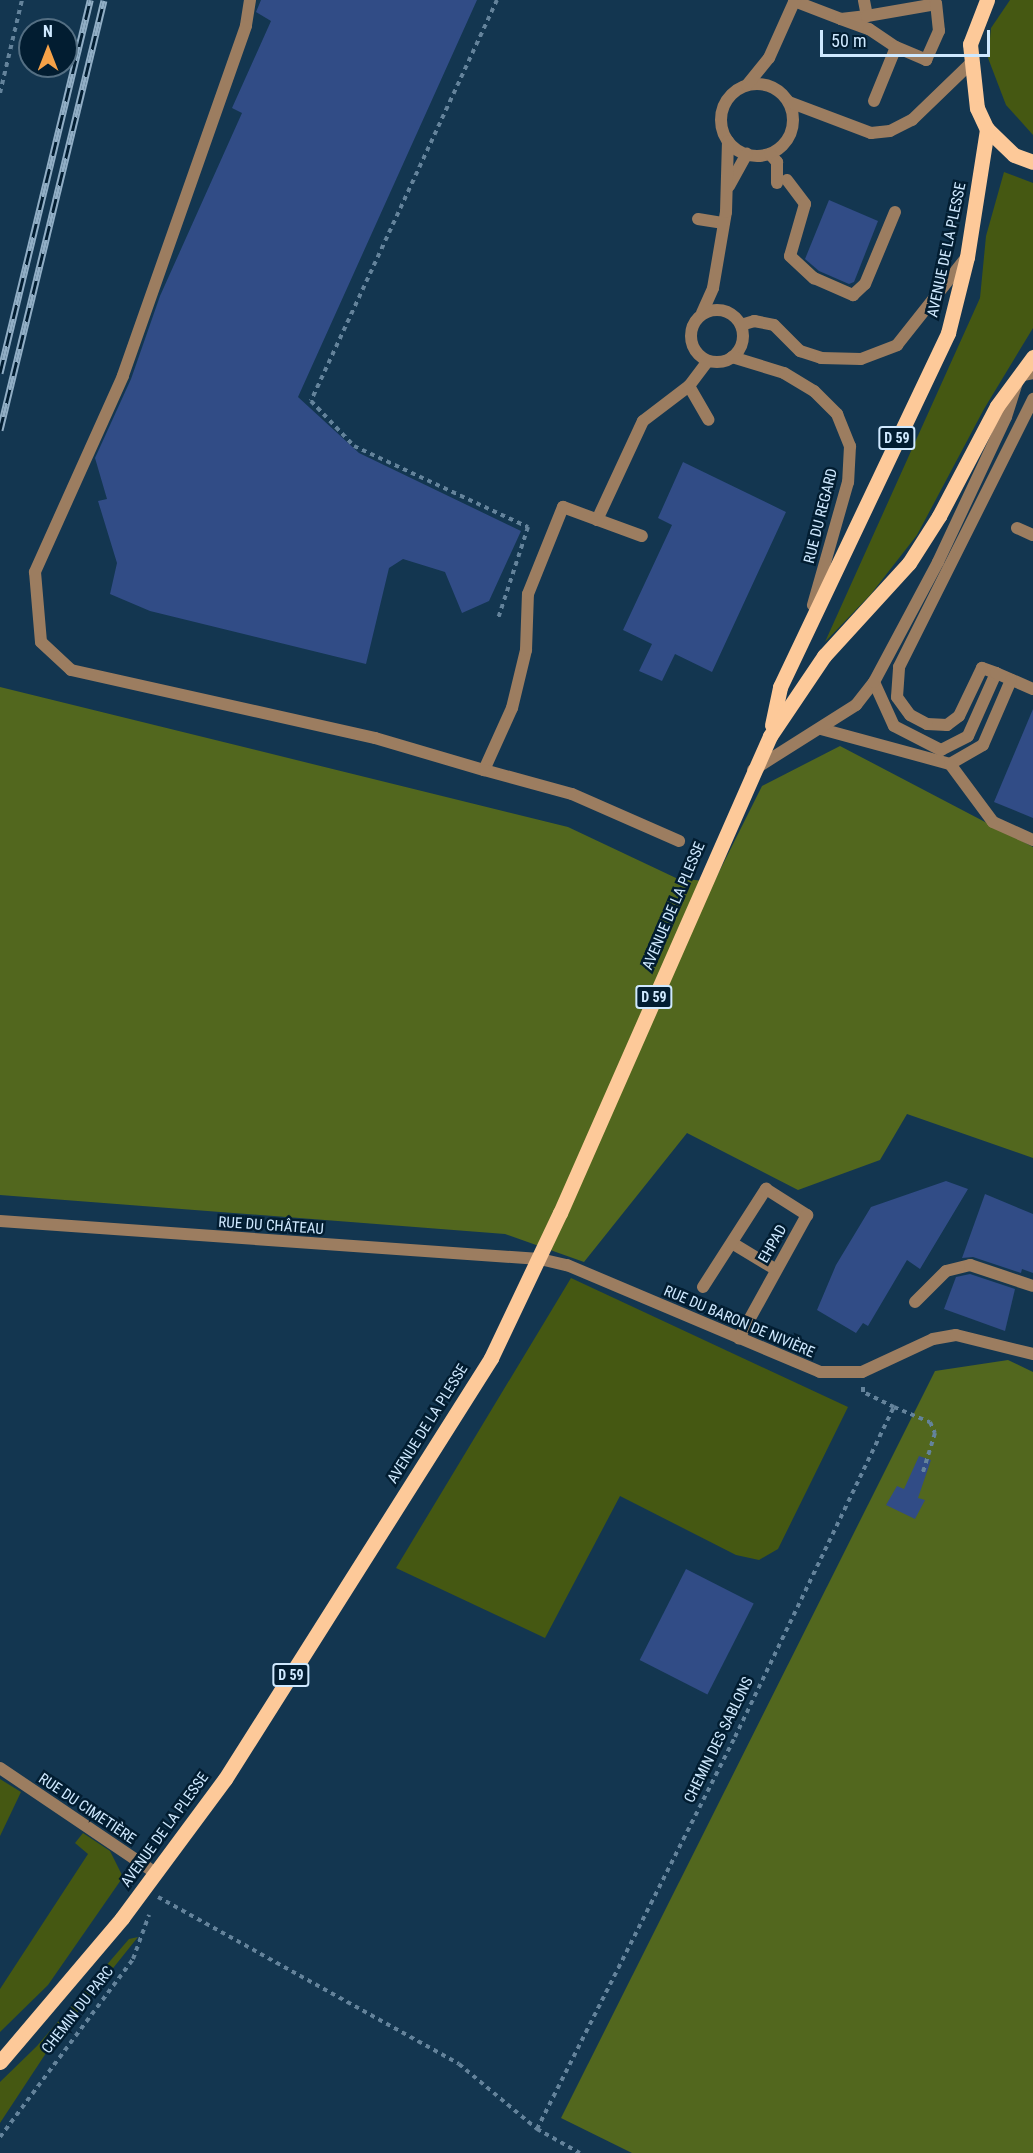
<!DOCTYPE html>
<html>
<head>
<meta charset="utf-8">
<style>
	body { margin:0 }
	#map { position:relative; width:1033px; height:2153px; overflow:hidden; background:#133650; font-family:"Roboto Condensed",sans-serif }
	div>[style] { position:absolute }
	.green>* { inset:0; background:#455812 }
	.forest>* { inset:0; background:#52671e }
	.building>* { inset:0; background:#314c86; transform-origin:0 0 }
	.path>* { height:4px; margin-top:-2px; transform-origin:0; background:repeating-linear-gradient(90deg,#64839b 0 4.5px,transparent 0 9px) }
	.service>* { height:12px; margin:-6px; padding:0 6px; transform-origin:6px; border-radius:6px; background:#9c7d60 }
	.service>.ring { margin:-6px; padding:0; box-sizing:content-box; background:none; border:12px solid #9c7d60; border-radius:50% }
	.minor>* { height:12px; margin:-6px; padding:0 6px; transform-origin:6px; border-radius:6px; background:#9c7d60 }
	.primary>* { height:15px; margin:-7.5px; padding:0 7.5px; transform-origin:7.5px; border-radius:7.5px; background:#fdc999 }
	.rail>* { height:7px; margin-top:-3.5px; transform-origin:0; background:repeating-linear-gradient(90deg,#021d31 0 14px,#91aec5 0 28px); box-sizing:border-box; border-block:2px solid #91aec5 }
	span { translate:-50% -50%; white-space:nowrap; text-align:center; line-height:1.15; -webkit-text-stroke:5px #021d31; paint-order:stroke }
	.shield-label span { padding:2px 4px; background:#021d31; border:2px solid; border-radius:4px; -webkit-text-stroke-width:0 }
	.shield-label { font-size:14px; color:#cfe9ff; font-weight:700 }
	.street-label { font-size:15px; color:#cfe9ff }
	.north { position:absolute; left:18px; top:18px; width:60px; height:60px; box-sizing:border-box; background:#021d31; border:2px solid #546f83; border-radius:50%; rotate:0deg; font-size:16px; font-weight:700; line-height:24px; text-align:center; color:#cfe9ff }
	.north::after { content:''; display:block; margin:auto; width:21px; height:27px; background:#f7a248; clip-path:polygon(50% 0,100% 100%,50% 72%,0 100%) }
	.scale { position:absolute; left:820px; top:30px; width:170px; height:27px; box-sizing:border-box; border:3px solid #cfe9ff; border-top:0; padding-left:8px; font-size:18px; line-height:21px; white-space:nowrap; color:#cfe9ff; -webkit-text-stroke:4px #021d31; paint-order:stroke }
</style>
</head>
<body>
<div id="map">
	<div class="green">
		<i style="clip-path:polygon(1010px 0,1033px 0,1033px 135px,1006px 105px,988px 58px,991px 28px)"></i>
		<i style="clip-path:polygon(1004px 172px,1033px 183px,1033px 328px,984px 409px,917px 535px,871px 594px,825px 642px,980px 298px,986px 236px)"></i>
		<i style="clip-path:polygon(571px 1278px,848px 1407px,778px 1549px,759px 1560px,736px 1555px,620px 1496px,545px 1638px,396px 1568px)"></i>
		<i style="clip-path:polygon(0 1779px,21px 1792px,0 1836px)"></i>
		<i style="clip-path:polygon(83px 1833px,110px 1851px,123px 1877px,48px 1985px,0 2032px,0 1989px,88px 1854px,75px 1843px)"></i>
		<i style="clip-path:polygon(138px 1937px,50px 2047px,0 2123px,0 2082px,37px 2046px,129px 1939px)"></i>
	</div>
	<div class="forest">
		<i style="clip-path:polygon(0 687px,568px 827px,676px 878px,714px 882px,762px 786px,840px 746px,1033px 847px,1033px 1158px,907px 1114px,880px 1160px,798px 1190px,687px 1133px,584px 1262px,505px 1234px,0 1195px)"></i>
		<i style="clip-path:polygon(1008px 1360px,1033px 1372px,1033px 2153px,632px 2153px,561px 2118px,935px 1371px)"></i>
	</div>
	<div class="building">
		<i style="clip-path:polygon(261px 0,477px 0,298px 397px,359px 453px,521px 531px,489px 601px,462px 613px,445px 572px,403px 559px,389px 568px,366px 664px,150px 611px,110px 594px,117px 563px,98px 501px,107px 499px,95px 458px,131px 379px,160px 296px,242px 113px,232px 108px,271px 21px,256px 12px)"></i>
		<i style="clip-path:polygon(829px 200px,878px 221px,854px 282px,849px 284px,819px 271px,805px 259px)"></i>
		<i style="clip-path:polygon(683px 462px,786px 512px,712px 672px,675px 654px,662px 681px,639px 671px,652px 644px,623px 630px,672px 525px,658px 518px)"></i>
		<i style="clip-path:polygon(1033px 709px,1033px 818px,994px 802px)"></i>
		<i style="clip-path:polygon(946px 1181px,968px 1189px,920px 1269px,907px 1260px,868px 1326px,863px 1323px,856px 1333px,817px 1310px,836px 1265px,871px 1207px)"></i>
		<i style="clip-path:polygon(985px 1194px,1033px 1214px,1033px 1273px,1022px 1269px,1021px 1273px,973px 1257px,962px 1258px)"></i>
		<i style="clip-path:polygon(970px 1274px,1015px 1289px,1005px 1331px,944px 1309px,956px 1277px)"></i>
		<i style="clip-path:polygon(919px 1456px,931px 1460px,918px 1498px,925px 1500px,915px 1519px,886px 1505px,897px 1486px,904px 1489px)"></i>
		<i style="left:686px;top:1569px;width:76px;height:102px;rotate:27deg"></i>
	</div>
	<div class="path">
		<i style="left:497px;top:0;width:442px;rotate:114.9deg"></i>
		<i style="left:311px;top:401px;width:62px;rotate:46.3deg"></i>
		<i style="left:354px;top:446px;width:192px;rotate:25deg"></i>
		<i style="left:528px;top:527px;width:97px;rotate:108.1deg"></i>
		<i style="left:0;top:93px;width:96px;rotate:-76.7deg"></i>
		<i style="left:894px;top:1407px;width:39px;rotate:23deg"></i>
		<i style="left:930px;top:1422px;width:12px;rotate:66deg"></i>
		<i style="left:935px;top:1433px;width:41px;rotate:107.1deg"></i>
		<i style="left:158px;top:1897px;width:344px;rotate:29deg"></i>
		<i style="left:459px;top:2064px;width:102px;rotate:39.8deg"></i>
		<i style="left:537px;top:2129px;width:49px;rotate:29.2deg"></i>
		<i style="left:537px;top:2129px;width:439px;rotate:-63.2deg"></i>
		<i style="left:735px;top:1737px;width:366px;rotate:-64.3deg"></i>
		<i style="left:894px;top:1407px;width:34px;rotate:-154deg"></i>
		<i style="left:863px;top:1392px;width:5px;rotate:-90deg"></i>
		<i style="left:0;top:2137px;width:222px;rotate:-53.2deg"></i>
		<i style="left:133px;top:1959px;width:47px;rotate:-70deg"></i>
	</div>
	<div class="service">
		<i style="left:250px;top:0;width:26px;rotate:99deg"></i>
		<i style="left:246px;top:26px;width:371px;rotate:109.4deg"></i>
		<i style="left:123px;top:376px;width:215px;rotate:114.2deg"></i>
		<i style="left:35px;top:572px;width:70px;rotate:85.1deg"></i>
		<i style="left:41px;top:642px;width:41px;rotate:43deg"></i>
		<i style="left:71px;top:670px;width:312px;rotate:12.6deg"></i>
		<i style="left:375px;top:738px;width:114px;rotate:16.4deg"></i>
		<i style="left:484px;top:770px;width:68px;rotate:-65.7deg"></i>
		<i style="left:512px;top:708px;width:60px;rotate:-76.4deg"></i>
		<i style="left:526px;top:650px;width:56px;rotate:-88deg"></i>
		<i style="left:528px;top:594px;width:94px;rotate:-68.1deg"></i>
		<i style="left:563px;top:507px;width:84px;rotate:20.2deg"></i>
		<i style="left:794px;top:1px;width:50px;rotate:21deg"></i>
		<i style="left:841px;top:19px;width:26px;rotate:-7deg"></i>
		<i style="left:867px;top:16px;width:16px;rotate:-101deg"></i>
		<i style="left:867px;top:16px;width:70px;rotate:-9.9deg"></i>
		<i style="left:936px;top:4px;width:4px;rotate:-104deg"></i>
		<i style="left:841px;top:19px;width:30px;rotate:20deg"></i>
		<i style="left:869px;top:29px;width:32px;rotate:34deg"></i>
		<i style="left:896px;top:47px;width:33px;rotate:23deg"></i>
		<i style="left:926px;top:60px;width:32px;rotate:-66deg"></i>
		<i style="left:939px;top:31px;width:27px;rotate:-96deg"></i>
		<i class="ring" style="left:721px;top:84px;width:60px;height:60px"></i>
		<i style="left:747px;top:85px;width:35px;rotate:-51deg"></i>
		<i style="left:769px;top:58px;width:64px;rotate:-65.9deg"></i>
		<i style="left:874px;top:101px;width:58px;rotate:-67.8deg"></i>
		<i style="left:770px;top:154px;width:11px;rotate:49deg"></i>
		<i style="left:777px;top:162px;width:21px;rotate:90deg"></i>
		<i style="left:787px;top:180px;width:30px;rotate:53deg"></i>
		<i style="left:805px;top:204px;width:54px;rotate:106.1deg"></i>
		<i style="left:790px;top:256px;width:33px;rotate:43deg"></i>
		<i style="left:814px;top:278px;width:43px;rotate:23.6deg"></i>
		<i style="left:853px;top:295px;width:16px;rotate:-43deg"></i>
		<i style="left:865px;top:284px;width:78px;rotate:-67.4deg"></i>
		<i style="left:729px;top:186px;width:37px;rotate:-61deg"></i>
		<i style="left:698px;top:219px;width:26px;rotate:9deg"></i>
		<i class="ring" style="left:691px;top:310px;width:40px;height:40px"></i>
		<i style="left:702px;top:313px;width:27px;rotate:-66deg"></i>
		<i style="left:713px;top:288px;width:77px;rotate:-80.3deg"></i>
		<i style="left:726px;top:212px;width:71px;rotate:-88.4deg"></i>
		<i style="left:741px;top:325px;width:14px;rotate:-17deg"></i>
		<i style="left:754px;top:321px;width:20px;rotate:11deg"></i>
		<i style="left:774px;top:325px;width:37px;rotate:45deg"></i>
		<i style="left:800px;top:351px;width:22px;rotate:18deg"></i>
		<i style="left:821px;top:358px;width:40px;rotate:1.4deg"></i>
		<i style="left:861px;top:359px;width:39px;rotate:-21deg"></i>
		<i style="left:897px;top:345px;width:111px;rotate:-51.6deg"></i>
		<i style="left:689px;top:386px;width:39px;rotate:60deg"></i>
		<i style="left:1017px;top:528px;width:17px;rotate:24deg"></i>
		<i style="left:996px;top:673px;width:15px;rotate:-160deg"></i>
		<i style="left:982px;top:668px;width:53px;rotate:115.6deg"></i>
		<i style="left:959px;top:716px;width:15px;rotate:143deg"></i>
		<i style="left:947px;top:725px;width:20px;rotate:-177deg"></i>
		<i style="left:927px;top:724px;width:19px;rotate:-152deg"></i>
		<i style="left:910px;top:715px;width:22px;rotate:-126deg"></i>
		<i style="left:897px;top:697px;width:30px;rotate:-86deg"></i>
		<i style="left:899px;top:667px;width:300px;rotate:-63.4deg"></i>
		<i style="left:874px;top:682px;width:48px;rotate:65.6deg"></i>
		<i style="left:894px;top:726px;width:53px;rotate:27.1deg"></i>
		<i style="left:941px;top:750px;width:30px;rotate:-27deg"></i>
		<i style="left:968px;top:736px;width:69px;rotate:-66deg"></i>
		<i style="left:996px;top:673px;width:40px;rotate:23.4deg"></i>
		<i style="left:821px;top:729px;width:134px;rotate:15.2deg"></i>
		<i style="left:950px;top:764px;width:38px;rotate:-30deg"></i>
		<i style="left:983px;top:745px;width:71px;rotate:-66.7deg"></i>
		<i style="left:950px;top:764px;width:72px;rotate:53.4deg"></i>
		<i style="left:993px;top:822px;width:44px;rotate:24.2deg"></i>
		<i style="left:484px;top:770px;width:91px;rotate:15.3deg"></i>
		<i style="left:572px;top:794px;width:117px;rotate:23.7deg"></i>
		<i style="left:753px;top:770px;width:122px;rotate:-32.3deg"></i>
		<i style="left:856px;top:705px;width:29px;rotate:-52deg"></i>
		<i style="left:874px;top:682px;width:136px;rotate:-61.9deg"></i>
		<i style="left:938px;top:562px;width:160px;rotate:-64.9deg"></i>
		<i style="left:1006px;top:417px;width:43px;rotate:-72.4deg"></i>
		<i style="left:1019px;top:376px;width:14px;rotate:-12deg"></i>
		<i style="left:732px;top:1243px;width:50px;rotate:31.2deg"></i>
		<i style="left:703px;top:1287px;width:117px;rotate:-57.3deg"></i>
		<i style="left:766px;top:1189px;width:49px;rotate:32.4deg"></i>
		<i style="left:807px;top:1215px;width:141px;rotate:118.9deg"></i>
		<i style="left:915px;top:1302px;width:44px;rotate:-45deg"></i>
		<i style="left:946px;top:1271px;width:25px;rotate:-14deg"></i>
		<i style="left:970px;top:1265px;width:66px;rotate:18.4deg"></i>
	</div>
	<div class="minor">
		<i style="left:789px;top:102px;width:88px;rotate:20.7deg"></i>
		<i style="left:871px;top:133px;width:19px;rotate:-6deg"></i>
		<i style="left:890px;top:131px;width:25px;rotate:-27deg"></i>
		<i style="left:912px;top:120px;width:81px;rotate:-44deg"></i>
		<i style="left:732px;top:357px;width:54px;rotate:17.1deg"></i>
		<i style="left:784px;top:373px;width:35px;rotate:31deg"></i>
		<i style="left:814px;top:391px;width:33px;rotate:45deg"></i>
		<i style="left:837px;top:414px;width:35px;rotate:68deg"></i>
		<i style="left:850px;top:446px;width:36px;rotate:93deg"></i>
		<i style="left:848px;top:482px;width:128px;rotate:105.9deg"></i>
		<i style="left:597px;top:520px;width:109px;rotate:-65.1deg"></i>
		<i style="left:643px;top:421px;width:58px;rotate:-37.3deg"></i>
		<i style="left:689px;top:386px;width:31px;rotate:-53deg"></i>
		<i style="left:0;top:1221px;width:541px;rotate:4.03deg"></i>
		<i style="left:540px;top:1259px;width:28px;rotate:13deg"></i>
		<i style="left:567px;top:1265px;width:275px;rotate:22.9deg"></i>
		<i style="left:820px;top:1372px;width:42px"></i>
		<i style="left:862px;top:1372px;width:78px;rotate:-24.9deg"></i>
		<i style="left:933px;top:1339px;width:23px;rotate:-10deg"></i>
		<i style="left:956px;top:1335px;width:79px;rotate:13.9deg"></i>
		<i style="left:0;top:1768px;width:189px;rotate:34deg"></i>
	</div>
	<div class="primary">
		<i style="left:987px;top:0;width:47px;rotate:111.1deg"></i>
		<i style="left:970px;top:44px;width:64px;rotate:83.8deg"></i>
		<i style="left:977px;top:108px;width:23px;rotate:65deg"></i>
		<i style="left:987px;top:129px;width:37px;rotate:44deg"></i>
		<i style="left:1014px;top:155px;width:20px;rotate:20deg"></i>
		<i style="left:772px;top:725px;width:39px;rotate:-78deg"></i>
		<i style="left:780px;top:687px;width:392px;rotate:-64.6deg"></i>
		<i style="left:948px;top:333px;width:78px;rotate:-76deg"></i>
		<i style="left:967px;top:257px;width:130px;rotate:-81.1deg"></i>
		<i style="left:0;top:2062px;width:189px;rotate:-49.7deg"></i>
		<i style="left:122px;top:1918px;width:173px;rotate:-53.5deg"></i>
		<i style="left:225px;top:1779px;width:498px;rotate:-57.7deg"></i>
		<i style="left:491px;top:1358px;width:161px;rotate:-64.6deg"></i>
		<i style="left:560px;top:1213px;width:521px;rotate:-66.24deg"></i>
		<i style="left:770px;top:736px;width:97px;rotate:-56deg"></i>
		<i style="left:824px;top:656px;width:126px;rotate:-47.6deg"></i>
		<i style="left:909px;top:563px;width:56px;rotate:-57.4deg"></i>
		<i style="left:939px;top:516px;width:124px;rotate:-62.2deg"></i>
		<i style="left:997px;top:406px;width:61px;rotate:-53.7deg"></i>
	</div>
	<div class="rail">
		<i style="left:0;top:373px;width:384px;rotate:-76.4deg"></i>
		<i style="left:0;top:430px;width:442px;rotate:-76.4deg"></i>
	</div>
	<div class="shield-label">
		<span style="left:897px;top:438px">D 59</span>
		<span style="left:654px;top:997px">D 59</span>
		<span style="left:291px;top:1675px">D 59</span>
	</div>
	<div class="street-label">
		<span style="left:947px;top:250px;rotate:-78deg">AVENUE DE LA PLESSE</span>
		<span style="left:821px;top:516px;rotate:-76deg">RUE DU REGARD</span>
		<span style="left:674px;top:906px;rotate:-67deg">AVENUE DE LA PLESSE</span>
		<span style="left:271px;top:1226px;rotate:4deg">RUE DU CHÂTEAU</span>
		<span style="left:773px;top:1244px;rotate:-60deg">EHPAD</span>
		<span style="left:739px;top:1322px;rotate:23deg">RUE DU BARON DE NIVIÈRE</span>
		<span style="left:428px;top:1424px;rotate:-58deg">AVENUE DE LA PLESSE</span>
		<span style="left:719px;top:1740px;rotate:-64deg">CHEMIN DES SABLONS</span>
		<span style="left:87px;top:1809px;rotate:34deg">RUE DU CIMETIÈRE</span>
		<span style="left:165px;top:1830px;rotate:-54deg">AVENUE DE LA PLESSE</span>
		<span style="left:78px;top:2010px;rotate:-52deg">CHEMIN DU PARC</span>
	</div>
	<div class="north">N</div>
	<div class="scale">50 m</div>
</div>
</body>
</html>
